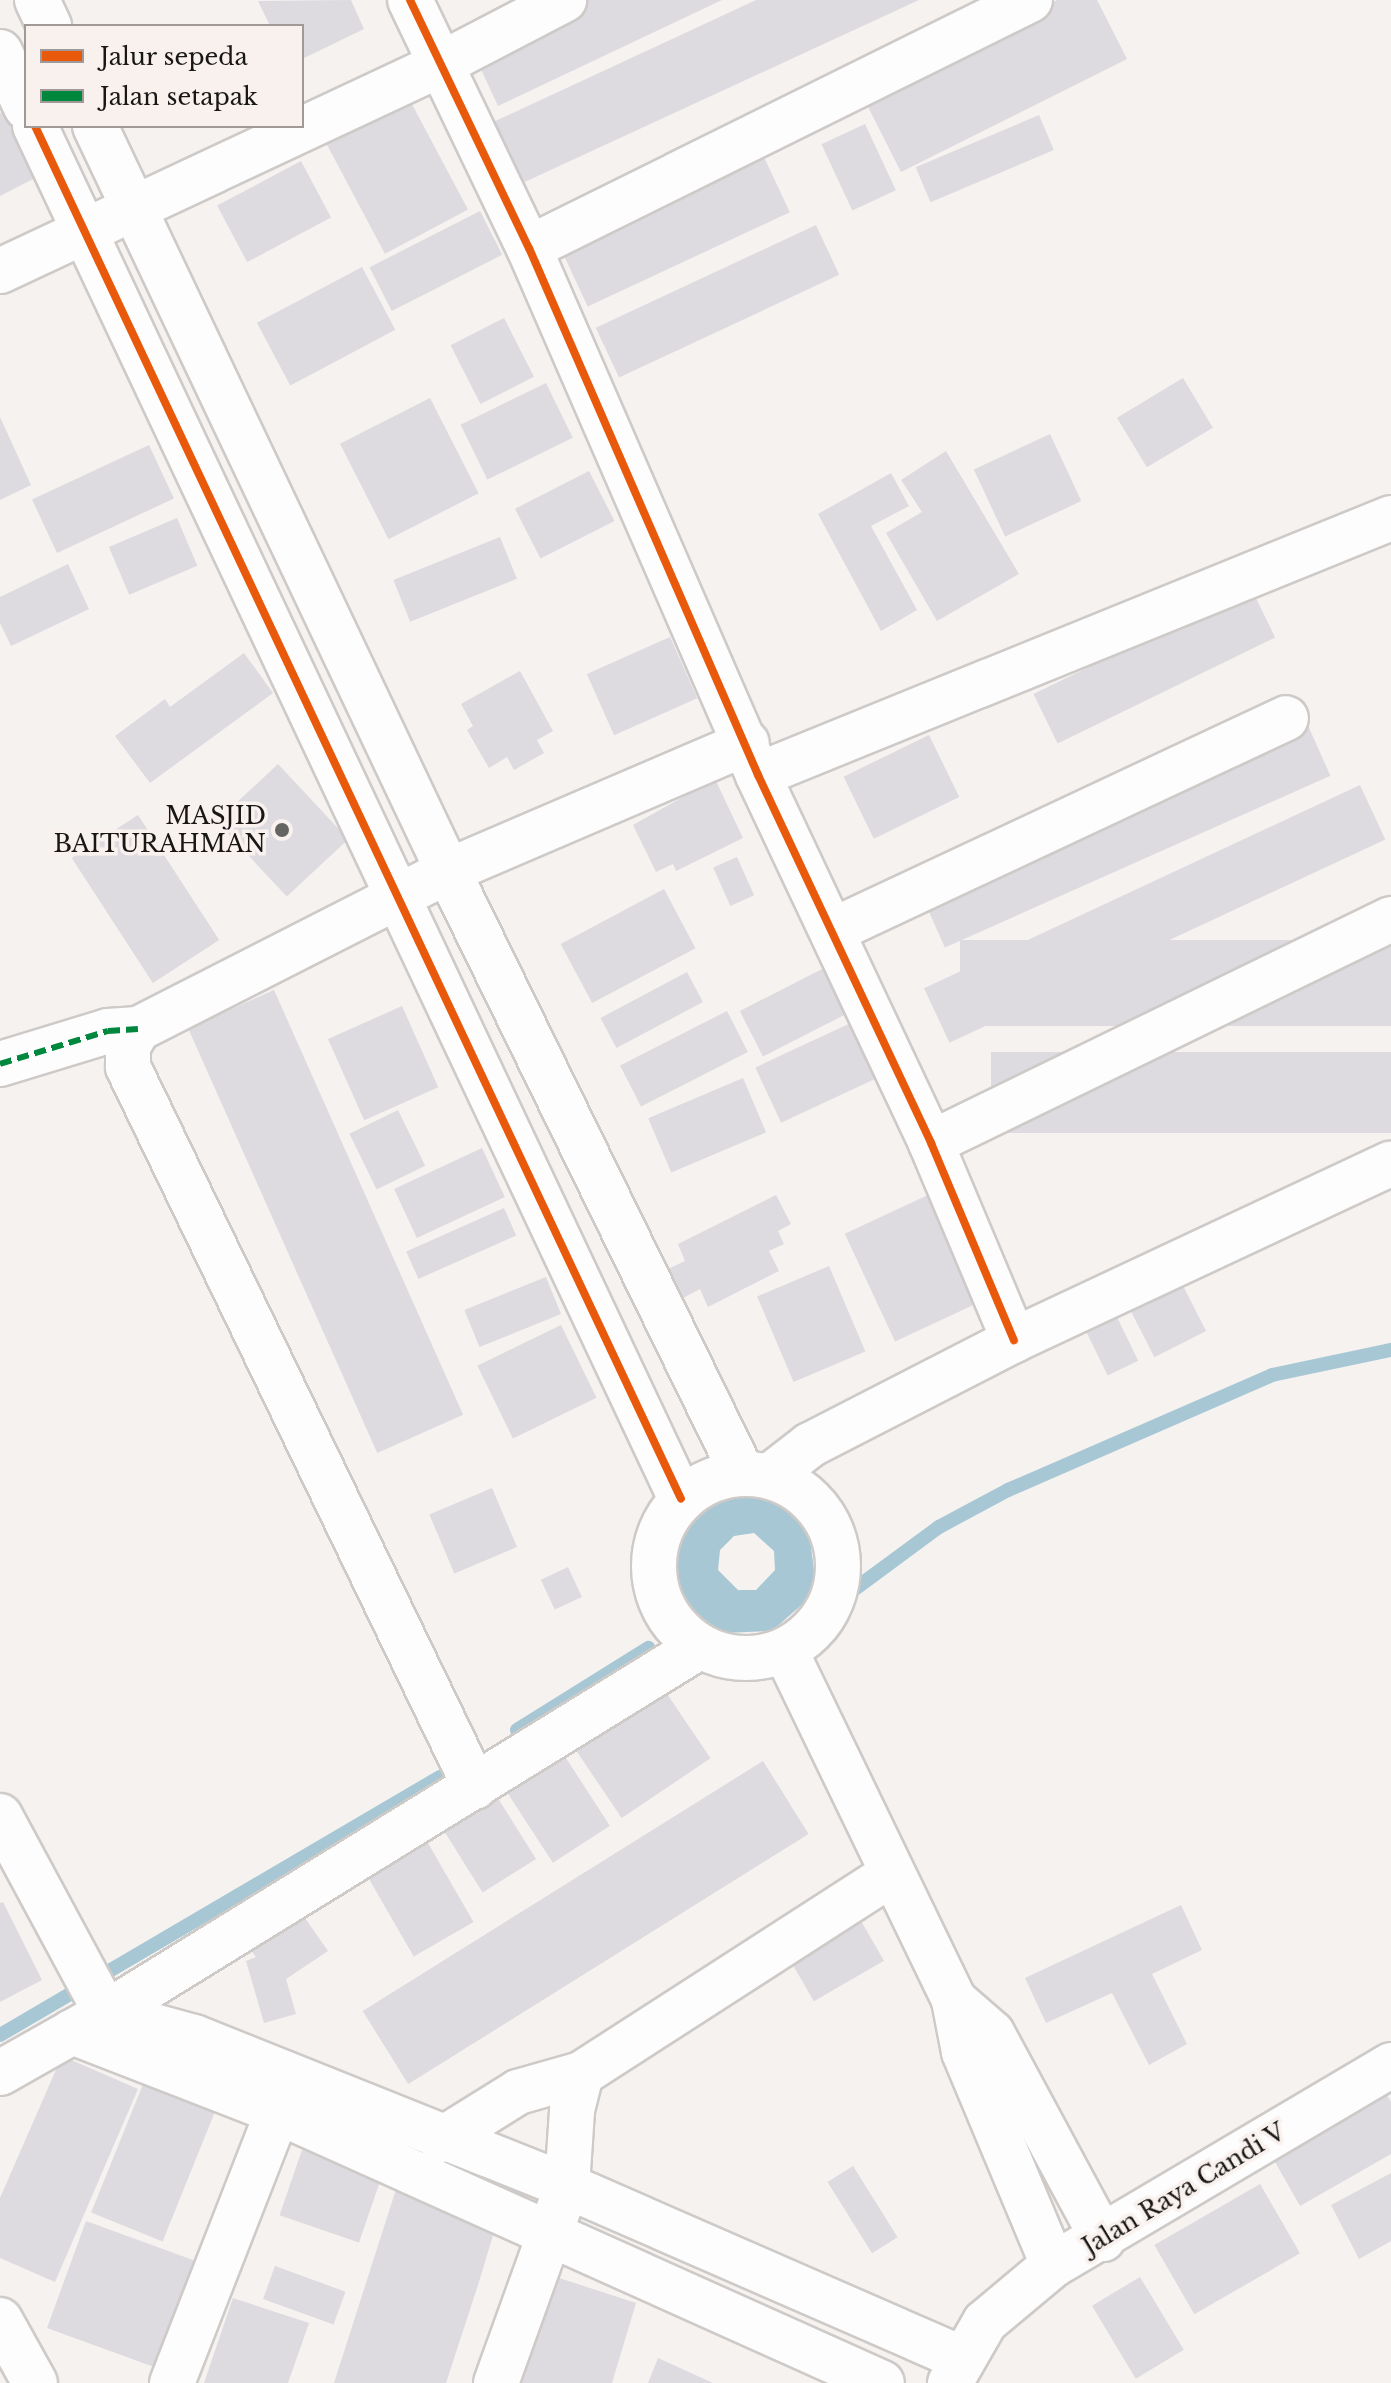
<!DOCTYPE html>
<html>
<head>
<meta charset="utf-8">
<style>
	body { margin:0 }
	#map { position:relative; width:1391px; height:2383px; overflow:hidden; background:#f6f2f0; font-family:"Libre Baskerville",serif }
	div>[style] { position:absolute }
	.water>* { inset:0; background:#a7c7d5 }
	.stream>* { height:14px; margin:-7px; padding:0 7px; transform-origin:7px; border-radius:7px; background:#a7c7d5 }
	.building>* { inset:0; background:#dddae0; transform-origin:0 0 }
	.roads { filter:drop-shadow(2px 0 #cdcac8) drop-shadow(-2px 0 #cdcac8) drop-shadow(0 2px #cdcac8) drop-shadow(0 -2px #cdcac8) }
	.minor>* { height:44px; margin:-22px; padding:0 22px; transform-origin:22px; border-radius:22px; background:#fefdfd }
	.minor>.ring { margin:-22px; padding:0; box-sizing:content-box; background:none; border:44px solid #fefdfd; border-radius:50% }
	.tertiary>* { height:44px; margin:-22px; padding:0 22px; transform-origin:22px; border-radius:22px; background:#fefdfd }
	.quiet>* { height:6px; margin-top:-3px; transform-origin:0; background:repeating-linear-gradient(90deg,#00873e 0 12px,transparent 0 18px) }
	.cycleway>* { height:8px; margin:-4px; padding:0 4px; transform-origin:4px; border-radius:4px; background:#e8590c }
	.dots>* { width:22px; height:22px; translate:-50% -50%; box-sizing:border-box; border:4px solid #f8f1ee; border-radius:50% }
	span { translate:-50% -50%; white-space:nowrap; text-align:center; line-height:1.15; -webkit-text-stroke:7px #f8f1ee; paint-order:stroke }
	.poi-label { font-size:24px; color:#191716 }
	.right { translate:-100% -50%; text-align:right }
	.street-label { font-size:24px; color:#191716 }
	.legend { position:absolute; left:24px; top:24px; width:280px; height:104px; box-sizing:border-box; background:#f8f1ee; border:2px solid #9f9a98; margin:0; padding:10px 14px; list-style:none; font-size:24px; color:#191716 }
	.legend li { display:flex; align-items:center; gap:16px; height:40px }
	.legend b { width:40px; border:2px solid #9f9a98 }
</style>
</head>
<body>
<div id="map">
	<div class="water">
		<i style="clip-path:polygon(evenodd,754px 1494px,776px 1500px,809px 1531px,815px 1578px,807px 1600px,772px 1631px,725px 1633px,703px 1623px,687px 1606px,677px 1585px,679px 1539px,708px 1504px,754px 1494px,754px 1533px,774px 1551px,775px 1570px,756px 1590px,738px 1590px,718px 1570px,720px 1550px,734px 1536px,754px 1533px)"></i>
	</div>
	<div class="stream">
		<i style="left:848px;top:1594px;width:113px;rotate:-36.4deg"></i>
		<i style="left:939px;top:1527px;width:78px;rotate:-28.2deg"></i>
		<i style="left:1008px;top:1490px;width:288px;rotate:-23.5deg"></i>
		<i style="left:1272px;top:1375px;width:122px;rotate:-11.9deg"></i>
		<i style="left:517px;top:1730px;width:155px;rotate:-32deg"></i>
		<i style="left:0;top:2035px;width:510px;rotate:-30.39deg"></i>
	</div>
	<div class="building">
		<i style="clip-path:polygon(351px 0,364px 29px,302px 59px,302px 26px,270px 26px,258px 1px)"></i>
		<i style="clip-path:polygon(585px 0,722px 0,498px 106px,473px 52px)"></i>
		<i style="clip-path:polygon(756px 0,919px 0,516px 186px,489px 124px)"></i>
		<i style="clip-path:polygon(1057px 0,1097px 0,1127px 59px,901px 172px,863px 97px)"></i>
		<i style="left:406px;top:93px;width:132px;height:94px;rotate:62deg"></i>
		<i style="clip-path:polygon(4px 111px,37px 177px,0 196px,0 113px)"></i>
		<i style="left:1039px;top:115px;width:38px;height:134px;rotate:67deg"></i>
		<i style="left:865px;top:124px;width:73px;height:48px;rotate:65deg"></i>
		<i style="left:764px;top:157px;width:61px;height:223px;rotate:65deg"></i>
		<i style="left:301px;top:161px;width:64px;height:95px;rotate:62deg"></i>
		<i style="left:480px;top:211px;width:49px;height:124px;rotate:63deg"></i>
		<i style="left:816px;top:225px;width:55px;height:243px;rotate:65deg"></i>
		<i style="left:362px;top:267px;width:71px;height:119px;rotate:62deg"></i>
		<i style="left:504px;top:318px;width:66px;height:60px;rotate:63deg"></i>
		<i style="left:1183px;top:378px;width:58px;height:77px;rotate:59deg"></i>
		<i style="left:546px;top:383px;width:61px;height:95px;rotate:64deg"></i>
		<i style="left:430px;top:398px;width:107px;height:101px;rotate:63deg"></i>
		<i style="clip-path:polygon(0 417px,31px 485px,0 500px)"></i>
		<i style="left:1050px;top:434px;width:74px;height:84px;rotate:65deg"></i>
		<i style="left:149px;top:445px;width:59px;height:129px;rotate:65deg"></i>
		<i style="clip-path:polygon(946px 451px,1019px 574px,937px 621px,886px 533px,922px 512px,901px 480px)"></i>
		<i style="left:589px;top:471px;width:56px;height:83px;rotate:63deg"></i>
		<i style="clip-path:polygon(891px 473px,909px 506px,871px 526px,917px 610px,881px 631px,818px 514px)"></i>
		<i style="left:177px;top:518px;width:52px;height:74px;rotate:67deg"></i>
		<i style="left:500px;top:537px;width:45px;height:115px;rotate:68deg"></i>
		<i style="clip-path:polygon(68px 564px,89px 609px,11px 646px,0 623px,0 597px)"></i>
		<i style="left:1251px;top:588px;width:55px;height:242px;rotate:64deg"></i>
		<i style="left:670px;top:637px;width:67px;height:91px;rotate:66deg"></i>
		<i style="clip-path:polygon(244px 653px,273px 693px,150px 783px,115px 736px,165px 699px,170px 707px)"></i>
		<i style="clip-path:polygon(520px 671px,553px 731px,537px 740px,544px 753px,514px 770px,507px 757px,489px 768px,467px 730px,473px 726px,461px 704px)"></i>
		<i style="left:1306px;top:721px;width:60px;height:422px;rotate:66deg"></i>
		<i style="left:929px;top:735px;width:69px;height:95px;rotate:64deg"></i>
		<i style="left:278px;top:764px;width:103px;height:84px;rotate:47deg"></i>
		<i style="clip-path:polygon(715px 779px,743px 838px,676px 871px,673px 864px,656px 872px,633px 825px)"></i>
		<i style="left:1360px;top:785px;width:60px;height:481px;rotate:65deg"></i>
		<i style="left:138px;top:815px;width:149px;height:79px;rotate:57deg"></i>
		<i style="left:737px;top:857px;width:42px;height:26px;rotate:66deg"></i>
		<i style="left:664px;top:889px;width:67px;height:117px;rotate:62deg"></i>
		<i style="left:1391px;top:940px;width:86px;height:431px;rotate:90deg"></i>
		<i style="left:828px;top:966px;width:51px;height:99px;rotate:63deg"></i>
		<i style="left:687px;top:972px;width:34px;height:98px;rotate:62deg"></i>
		<i style="left:274px;top:990px;width:465px;height:94px;rotate:66deg"></i>
		<i style="left:402px;top:1006px;width:89px;height:81px;rotate:66deg"></i>
		<i style="left:727px;top:1011px;width:46px;height:120px;rotate:63deg"></i>
		<i style="left:855px;top:1021px;width:61px;height:110px;rotate:65deg"></i>
		<i style="left:1391px;top:1052px;width:81px;height:400px;rotate:90deg"></i>
		<i style="left:743px;top:1078px;width:59px;height:103px;rotate:67deg"></i>
		<i style="left:398px;top:1110px;width:62px;height:54px;rotate:64deg"></i>
		<i style="left:482px;top:1148px;width:54px;height:97px;rotate:65deg"></i>
		<i style="left:930px;top:1194px;width:119px;height:94px;rotate:65deg"></i>
		<i style="clip-path:polygon(776px 1195px,791px 1224px,778px 1231px,784px 1244px,769px 1251px,779px 1271px,708px 1307px,700px 1289px,683px 1298px,668px 1269px,685px 1261px,678px 1244px)"></i>
		<i style="left:504px;top:1208px;width:30px;height:107px;rotate:66deg"></i>
		<i style="left:829px;top:1266px;width:93px;height:78px;rotate:67deg"></i>
		<i style="left:1177px;top:1274px;width:64px;height:58px;rotate:63deg"></i>
		<i style="left:546px;top:1277px;width:40px;height:88px;rotate:68deg"></i>
		<i style="left:1115px;top:1313px;width:53px;height:34px;rotate:64deg"></i>
		<i style="left:561px;top:1325px;width:81px;height:93px;rotate:64deg"></i>
		<i style="left:492px;top:1488px;width:64px;height:68px;rotate:67deg"></i>
		<i style="left:568px;top:1567px;width:33px;height:30px;rotate:65deg"></i>
		<i style="left:659px;top:1682px;width:92px;height:107px;rotate:56deg"></i>
		<i style="left:562px;top:1752px;width:88px;height:68px;rotate:57deg"></i>
		<i style="left:763px;top:1761px;width:86px;height:472px;rotate:58deg"></i>
		<i style="left:491px;top:1787px;width:85px;height:63px;rotate:58deg"></i>
		<i style="left:421px;top:1831px;width:105px;height:69px;rotate:60deg"></i>
		<i style="clip-path:polygon(3px 1902px,42px 1980px,0 2002px,0 1903px)"></i>
		<i style="clip-path:polygon(1181px 1905px,1202px 1950px,1152px 1974px,1187px 2044px,1149px 2065px,1112px 1993px,1046px 2023px,1025px 1978px)"></i>
		<i style="clip-path:polygon(300px 1911px,328px 1951px,286px 1979px,296px 2014px,264px 2023px,246px 1961px,256px 1957px,248px 1946px)"></i>
		<i style="left:861px;top:1921px;width:46px;height:81px;rotate:60deg"></i>
		<i style="clip-path:polygon(62px 2056px,138px 2089px,55px 2282px,0 2258px,0 2198px)"></i>
		<i style="left:150px;top:2067px;width:77px;height:157px;rotate:22deg"></i>
		<i style="clip-path:polygon(1383px 2088px,1391px 2102px,1391px 2154px,1300px 2206px,1270px 2153px)"></i>
		<i style="left:302px;top:2150px;width:84px;height:69px;rotate:19deg"></i>
		<i style="left:853px;top:2166px;width:84px;height:30px;rotate:58deg"></i>
		<i style="clip-path:polygon(1391px 2173px,1391px 2241px,1359px 2259px,1331px 2205px)"></i>
		<i style="clip-path:polygon(400px 2177px,500px 2212px,478px 2285px,446px 2383px,334px 2383px)"></i>
		<i style="left:1260px;top:2184px;width:80px;height:122px;rotate:60deg"></i>
		<i style="left:86px;top:2221px;width:119px;height:114px;rotate:20deg"></i>
		<i style="left:275px;top:2266px;width:75px;height:35px;rotate:20deg"></i>
		<i style="clip-path:polygon(553px 2276px,636px 2303px,612px 2383px,519px 2383px)"></i>
		<i style="left:1140px;top:2277px;width:85px;height:56px;rotate:59deg"></i>
		<i style="clip-path:polygon(233px 2298px,309px 2323px,288px 2383px,204px 2383px)"></i>
		<i style="clip-path:polygon(658px 2358px,713px 2383px,648px 2383px)"></i>
	</div>
	<div class="roads">
		<div class="minor">
			<i style="left:37px;top:0;width:29px;rotate:65deg"></i>
			<i style="left:410px;top:0;width:275px;rotate:64.4deg"></i>
			<i style="left:529px;top:248px;width:575px;rotate:66.51deg"></i>
			<i style="left:758px;top:775px;width:407px;rotate:64.8deg"></i>
			<i style="left:931px;top:1143px;width:214px;rotate:67.2deg"></i>
			<i style="left:0;top:52px;width:61px;rotate:64.7deg"></i>
			<i style="left:35px;top:126px;width:1517px;rotate:64.8deg"></i>
			<i style="left:95px;top:126px;width:824px;rotate:64.65deg"></i>
			<i style="left:448px;top:871px;width:670px;rotate:63.97deg"></i>
			<i style="left:529px;top:248px;width:559px;rotate:-26.34deg"></i>
			<i style="left:0;top:271px;width:487px;rotate:-25.1deg"></i>
			<i style="left:441px;top:64px;width:139px;rotate:-27.5deg"></i>
			<i style="left:758px;top:775px;width:683px;rotate:-22.1deg"></i>
			<i style="left:834px;top:930px;width:499px;rotate:-25.1deg"></i>
			<i style="left:138px;top:1029px;width:20px;rotate:120deg"></i>
			<i style="left:128px;top:1046px;width:21px;rotate:90deg"></i>
			<i style="left:128px;top:1067px;width:799px;rotate:64.27deg"></i>
			<i style="left:0;top:1064px;width:113px;rotate:-17deg"></i>
			<i style="left:108px;top:1031px;width:30px;rotate:-4deg"></i>
			<i style="left:138px;top:1029px;width:348px;rotate:-27deg"></i>
			<i style="left:448px;top:871px;width:325px;rotate:-23.2deg"></i>
			<i style="left:931px;top:1143px;width:512px;rotate:-25.96deg"></i>
			<i class="ring" style="left:654px;top:1474px;width:140px;height:140px"></i>
			<i style="left:770px;top:1476px;width:51px;rotate:-37.8deg"></i>
			<i style="left:810px;top:1445px;width:229px;rotate:-27.2deg"></i>
			<i style="left:1014px;top:1340px;width:416px;rotate:-25.1deg"></i>
			<i style="left:785px;top:1650px;width:389px;rotate:64.2deg"></i>
			<i style="left:954px;top:2000px;width:53px;rotate:79.1deg"></i>
			<i style="left:964px;top:2052px;width:231px;rotate:67.3deg"></i>
			<i style="left:0;top:1816px;width:224px;rotate:61.7deg"></i>
			<i style="left:106px;top:2013px;width:91px;rotate:15.3deg"></i>
			<i style="left:194px;top:2037px;width:402px;rotate:21.8deg"></i>
			<i style="left:567px;top:2186px;width:429px;rotate:23.6deg"></i>
			<i style="left:954px;top:2000px;width:50px;rotate:41deg"></i>
			<i style="left:992px;top:2033px;width:234px;rotate:61.7deg"></i>
			<i style="left:72px;top:2032px;width:219px;rotate:21.2deg"></i>
			<i style="left:276px;top:2111px;width:664px;rotate:24.17deg"></i>
			<i style="left:0;top:2073px;width:122px;rotate:-29.5deg"></i>
			<i style="left:106px;top:2013px;width:697px;rotate:-31.68deg"></i>
			<i style="left:441px;top:2140px;width:91px;rotate:-31.9deg"></i>
			<i style="left:518px;top:2092px;width:66px;rotate:-15.9deg"></i>
			<i style="left:581px;top:2074px;width:369px;rotate:-32.8deg"></i>
			<i style="left:0;top:2320px;width:72px;rotate:60.9deg"></i>
			<i style="left:172px;top:2383px;width:322px;rotate:-68.7deg"></i>
			<i style="left:496px;top:2383px;width:209px;rotate:-70.2deg"></i>
			<i style="left:567px;top:2186px;width:76px;rotate:-86.2deg"></i>
			<i style="left:572px;top:2110px;width:37px;rotate:-76deg"></i>
		</div>
		<div class="tertiary">
			<i style="left:950px;top:2383px;width:70px;rotate:-60.2deg"></i>
			<i style="left:985px;top:2322px;width:89px;rotate:-40deg"></i>
			<i style="left:1053px;top:2265px;width:393px;rotate:-30.6deg"></i>
		</div>
	</div>
	<div class="quiet">
		<i style="left:0;top:1064px;width:113px;rotate:-17deg"></i>
		<i style="left:108px;top:1031px;width:30px;rotate:-4deg"></i>
	</div>
	<div class="cycleway">
		<i style="left:410px;top:0;width:275px;rotate:64.4deg"></i>
		<i style="left:529px;top:248px;width:575px;rotate:66.51deg"></i>
		<i style="left:758px;top:775px;width:407px;rotate:64.8deg"></i>
		<i style="left:931px;top:1143px;width:214px;rotate:67.2deg"></i>
		<i style="left:35px;top:126px;width:1517px;rotate:64.8deg"></i>
	</div>
	<div class="dots">
		<i style="left:282px;top:830px;background:#666462"></i>
	</div>
	<div class="poi-label">
		<span class="right" style="left:266px;top:830px">MASJID<br>BAITURAHMAN</span>
	</div>
	<div class="street-label">
		<span style="left:1184px;top:2189px;rotate:-31deg">Jalan Raya Candi V</span>
	</div>
	<ul class="legend">
	<li><b style="height:10px;background:#e8590c"></b>Jalur sepeda</li>
	<li><b style="height:10px;background:#00873e"></b>Jalan setapak</li>
	</ul>
</div>
</body>
</html>
